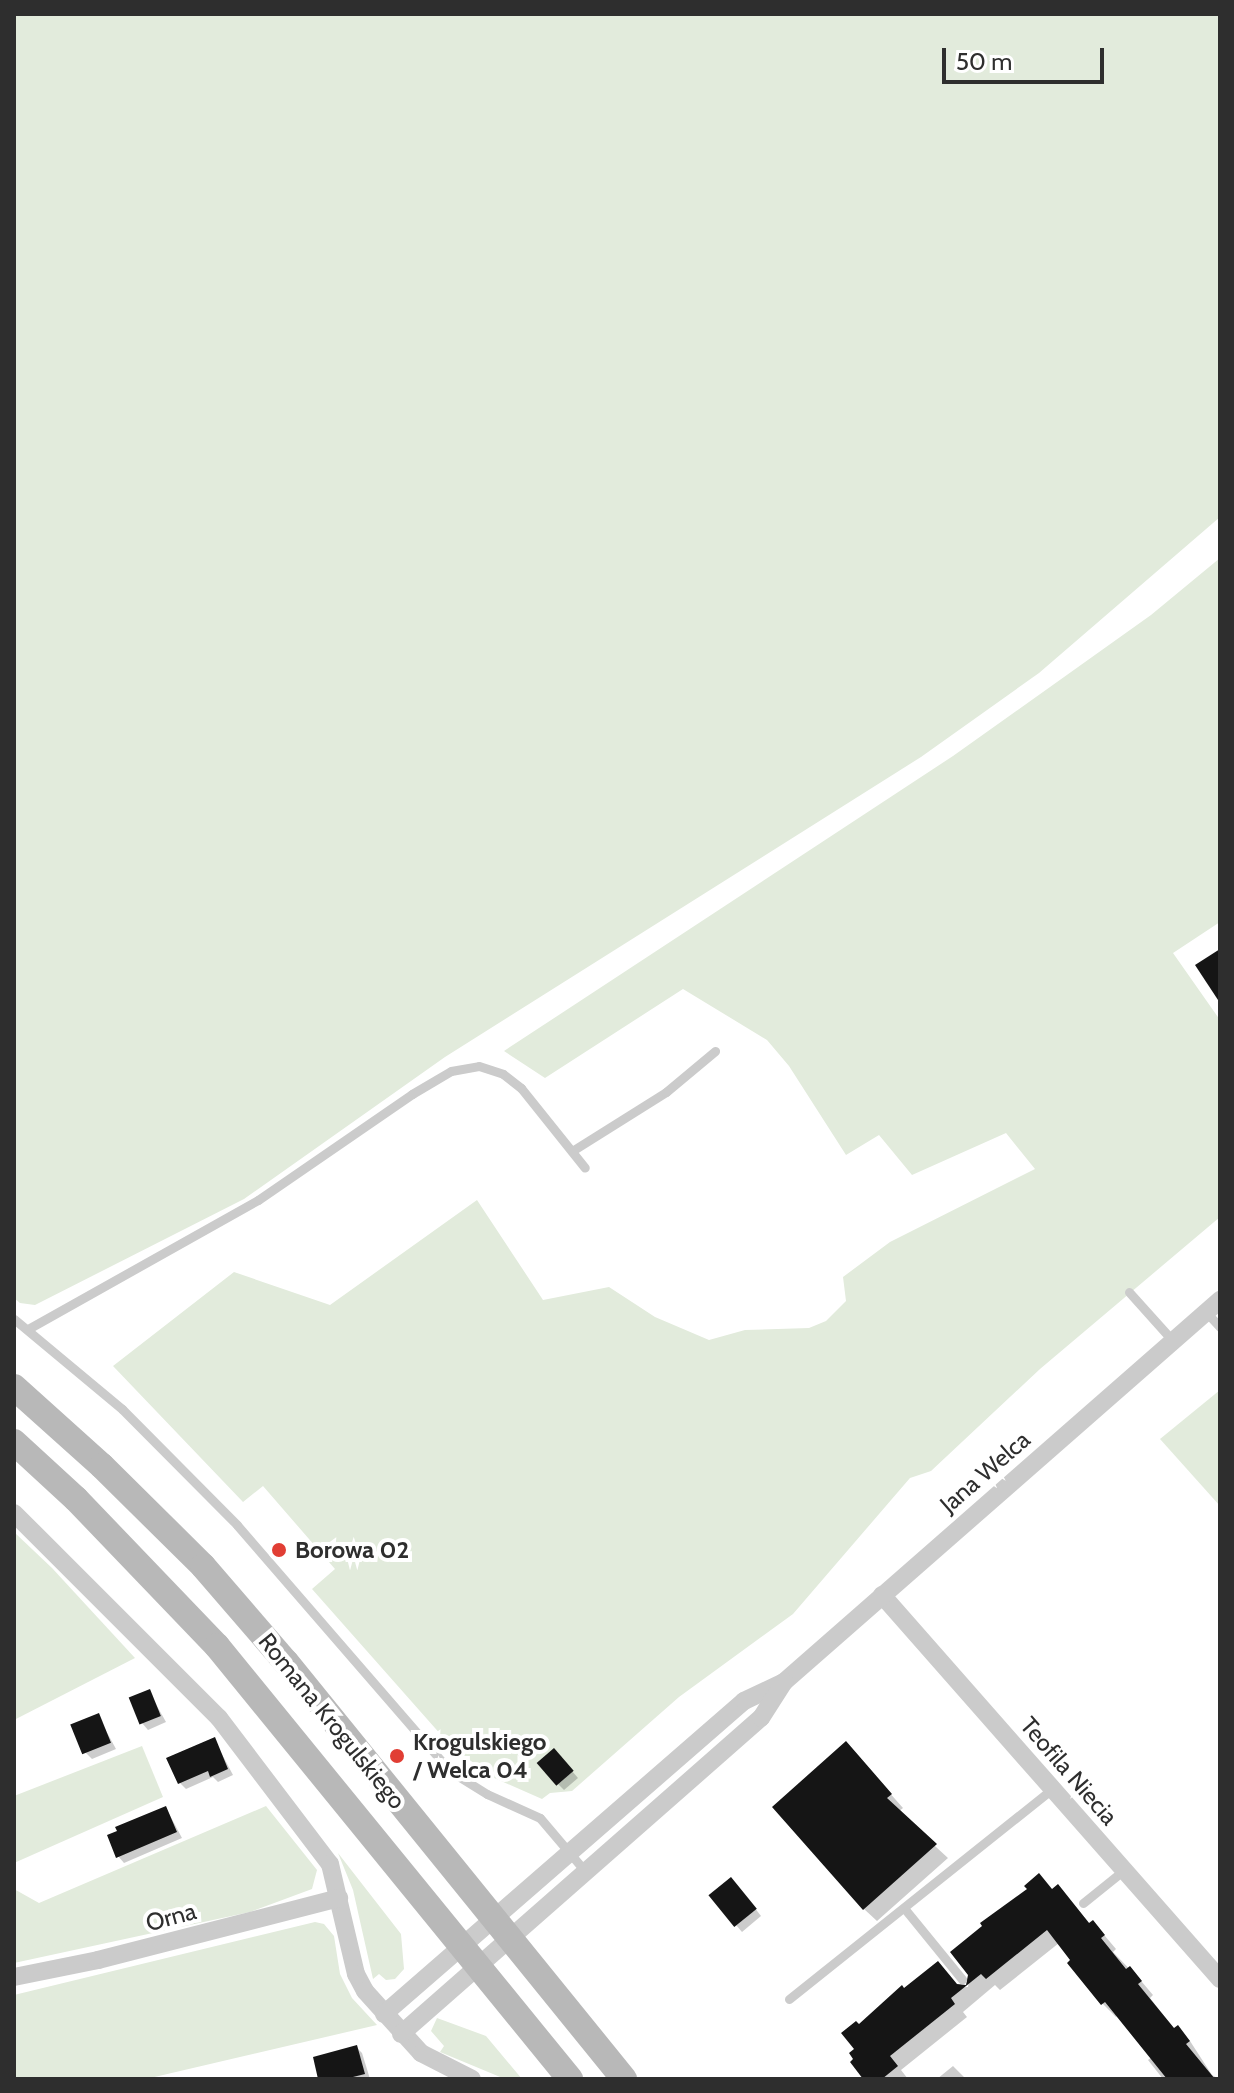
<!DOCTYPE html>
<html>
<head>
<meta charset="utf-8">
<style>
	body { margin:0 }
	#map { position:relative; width:1234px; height:2093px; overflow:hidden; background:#fff; font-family:Cabin,sans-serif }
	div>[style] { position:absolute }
	.green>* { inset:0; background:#e2ebdc }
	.shadow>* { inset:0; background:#0003 }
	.building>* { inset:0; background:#151515; transform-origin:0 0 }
	.lane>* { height:9px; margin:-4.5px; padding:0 4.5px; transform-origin:4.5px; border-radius:4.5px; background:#cbcbcb }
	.street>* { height:18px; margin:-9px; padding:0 9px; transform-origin:9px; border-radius:9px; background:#cbcbcb }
	.secondary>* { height:26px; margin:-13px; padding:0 13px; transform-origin:13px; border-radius:13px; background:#b8b8b8 }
	.dots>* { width:22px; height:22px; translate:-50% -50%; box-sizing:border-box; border:4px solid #fff; border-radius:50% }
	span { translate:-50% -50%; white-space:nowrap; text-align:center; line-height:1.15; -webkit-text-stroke:8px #fff; paint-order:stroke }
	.street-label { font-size:24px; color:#2e2e2e }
	.poi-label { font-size:24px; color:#2e2e2e; font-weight:700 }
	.left { translate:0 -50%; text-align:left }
	.frame { position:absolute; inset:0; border:16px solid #2e2e2e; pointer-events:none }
	.scale { position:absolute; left:942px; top:48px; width:162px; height:36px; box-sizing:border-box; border:4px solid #2e2e2e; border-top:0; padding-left:10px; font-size:24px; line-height:28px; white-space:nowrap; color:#2e2e2e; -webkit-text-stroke:6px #fff; paint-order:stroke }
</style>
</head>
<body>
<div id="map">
	<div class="green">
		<i style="clip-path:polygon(14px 14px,1220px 14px,1220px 517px,1039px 673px,921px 757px,445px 1057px,244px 1199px,35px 1305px,20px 1303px,14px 1298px)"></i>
		<i style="clip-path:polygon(1220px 558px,1220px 922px,1173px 953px,1220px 1020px,1220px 1217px,1040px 1369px,931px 1471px,910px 1478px,793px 1614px,679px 1697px,572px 1791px,550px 1793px,542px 1799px,492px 1777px,450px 1745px,312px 1589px,335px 1569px,263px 1486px,243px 1502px,113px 1366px,234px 1272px,330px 1305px,477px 1200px,543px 1300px,609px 1287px,655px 1317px,709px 1340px,745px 1330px,809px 1328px,826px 1321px,846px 1301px,843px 1277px,890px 1242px,1035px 1169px,1006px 1133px,912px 1175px,879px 1135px,846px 1155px,789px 1066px,767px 1040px,683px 989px,545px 1078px,504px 1051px,953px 756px,1151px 615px)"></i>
		<i style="clip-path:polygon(1220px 1390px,1220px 1506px,1160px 1439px)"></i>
		<i style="clip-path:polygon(14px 1532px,52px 1568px,135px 1658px,14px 1720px)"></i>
		<i style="clip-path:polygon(142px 1746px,163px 1797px,14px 1863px,14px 1796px)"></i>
		<i style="clip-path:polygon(266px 1806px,317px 1870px,312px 1889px,250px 1912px,14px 1963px,14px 1889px,39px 1903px)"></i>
		<i style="clip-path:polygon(338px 1853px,401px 1934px,404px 1969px,395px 1979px,386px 1980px,379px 1974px,373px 1979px,353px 1890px)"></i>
		<i style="clip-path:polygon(315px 1922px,324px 1924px,334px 1936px,340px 1974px,352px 1998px,377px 2025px,146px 2079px,14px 2079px,14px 1995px)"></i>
		<i style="clip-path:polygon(437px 2018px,486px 2036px,522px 2079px,505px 2079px,440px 2052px,444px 2046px,431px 2031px)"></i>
	</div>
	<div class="shadow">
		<i style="clip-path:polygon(149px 1692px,166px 1722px,148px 1730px,142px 1723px)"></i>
		<i style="clip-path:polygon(98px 1716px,116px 1749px,92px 1759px,86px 1753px)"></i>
		<i style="clip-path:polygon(214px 1739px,233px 1775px,218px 1782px,213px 1777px,186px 1789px,180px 1783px)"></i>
		<i style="clip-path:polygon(560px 1757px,578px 1778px,564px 1790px,558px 1784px)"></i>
		<i style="clip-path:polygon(858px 1757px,903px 1808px,898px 1812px,948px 1858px,877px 1921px,864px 1909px)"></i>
		<i style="clip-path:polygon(166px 1808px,182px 1838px,124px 1863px,118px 1856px)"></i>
		<i style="clip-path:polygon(737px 1885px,761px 1916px,742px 1932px,711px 1896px)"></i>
		<i style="clip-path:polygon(1053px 1891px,1070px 1900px,1091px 1925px,1105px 1936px,1116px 1949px,1113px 1952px,1142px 1982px,1153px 1995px,1150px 1998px,1175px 2030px,1190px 2041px,1212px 2075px,1219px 2079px,1163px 2079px,1148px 2060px,1152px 2057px,1118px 2015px,1116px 2017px,1103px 2004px,1070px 1963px,1073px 1960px,1059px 1943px,1000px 1990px,995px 1985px,963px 2012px,967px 2017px,901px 2070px,908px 2079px,866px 2079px,856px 2060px,860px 2027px,904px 1991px,968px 1987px,970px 1974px)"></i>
		<i style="clip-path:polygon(356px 2047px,362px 2053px,370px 2079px,320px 2079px)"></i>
		<i style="clip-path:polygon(953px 2066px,965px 2078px,971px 2079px,937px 2079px)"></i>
	</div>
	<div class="building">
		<i style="clip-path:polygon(1220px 949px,1220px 1003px,1195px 965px)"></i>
		<i style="left:150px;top:1689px;width:29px;height:23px;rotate:68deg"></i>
		<i style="left:99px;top:1713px;width:32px;height:31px;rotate:68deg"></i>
		<i style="clip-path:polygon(215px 1737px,228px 1769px,210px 1777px,208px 1771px,178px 1784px,166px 1758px)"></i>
		<i style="clip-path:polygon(846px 1741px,892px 1794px,887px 1798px,937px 1844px,863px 1910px,772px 1807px)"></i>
		<i style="left:554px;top:1748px;width:30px;height:23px;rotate:49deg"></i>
		<i style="clip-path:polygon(166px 1806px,177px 1832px,116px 1858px,107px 1835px,117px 1831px,115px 1827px)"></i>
		<i style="clip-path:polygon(1039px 1873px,1052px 1889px,1058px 1884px,1089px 1923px,1093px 1920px,1105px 1935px,1101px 1938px,1126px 1969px,1130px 1966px,1142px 1981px,1138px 1984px,1174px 2028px,1178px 2025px,1190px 2041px,1186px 2044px,1215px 2079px,1167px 2079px,1105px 2002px,1101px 2005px,1067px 1963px,1070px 1960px,1047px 1930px,986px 1979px,981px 1974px,951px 1998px,955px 2004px,890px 2056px,898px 2066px,882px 2079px,863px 2079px,850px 2062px,853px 2059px,849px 2053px,854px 2049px,841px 2033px,856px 2021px,859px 2024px,902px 1985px,904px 1988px,938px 1961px,957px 1984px,966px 1985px,968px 1975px,950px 1952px,982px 1926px,980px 1923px,1027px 1889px,1024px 1886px)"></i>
		<i style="left:731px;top:1877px;width:41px;height:29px;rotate:51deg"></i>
		<i style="clip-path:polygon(357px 2045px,365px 2074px,345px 2079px,318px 2079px,313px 2057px)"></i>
	</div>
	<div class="lane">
		<i style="left:572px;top:1151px;width:111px;rotate:-32.1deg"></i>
		<i style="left:666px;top:1092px;width:64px;rotate:-39.9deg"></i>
		<i style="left:1129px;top:1292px;width:66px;rotate:48.1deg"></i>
		<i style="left:1206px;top:1312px;width:21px;rotate:47deg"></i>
		<i style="left:14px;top:1319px;width:141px;rotate:39.8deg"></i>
		<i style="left:122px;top:1409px;width:163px;rotate:45.2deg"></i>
		<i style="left:237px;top:1525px;width:325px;rotate:49.1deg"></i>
		<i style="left:450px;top:1771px;width:44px;rotate:31.9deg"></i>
		<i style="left:487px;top:1794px;width:58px;rotate:24.4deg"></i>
		<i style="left:540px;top:1818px;width:70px;rotate:49.7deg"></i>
		<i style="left:28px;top:1329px;width:264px;rotate:-29.3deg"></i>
		<i style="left:258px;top:1200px;width:187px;rotate:-34.5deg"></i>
		<i style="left:412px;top:1094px;width:45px;rotate:-30.5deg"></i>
		<i style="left:451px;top:1071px;width:28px;rotate:-10deg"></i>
		<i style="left:479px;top:1066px;width:25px;rotate:18deg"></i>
		<i style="left:503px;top:1074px;width:23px;rotate:38deg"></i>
		<i style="left:521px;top:1088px;width:102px;rotate:51.3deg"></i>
		<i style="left:1083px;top:1903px;width:53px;rotate:-38.8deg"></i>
		<i style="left:904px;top:1908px;width:92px;rotate:50.8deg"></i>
		<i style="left:789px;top:1999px;width:337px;rotate:-38.6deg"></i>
	</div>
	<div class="street">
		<i style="left:14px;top:1513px;width:290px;rotate:45deg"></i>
		<i style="left:219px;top:1718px;width:183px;rotate:52.8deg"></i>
		<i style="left:330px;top:1864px;width:113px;rotate:76.7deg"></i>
		<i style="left:356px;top:1974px;width:19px;rotate:62deg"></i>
		<i style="left:365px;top:1991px;width:84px;rotate:47.9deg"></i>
		<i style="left:421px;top:2053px;width:57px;rotate:27deg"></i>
		<i style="left:882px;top:1595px;width:512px;rotate:48.65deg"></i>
		<i style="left:14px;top:1977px;width:86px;rotate:-11.4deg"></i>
		<i style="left:98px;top:1960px;width:249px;rotate:-14.4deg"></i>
		<i style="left:384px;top:2014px;width:477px;rotate:-41deg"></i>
		<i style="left:744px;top:1701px;width:44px;rotate:-25.4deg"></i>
		<i style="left:784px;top:1682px;width:580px;rotate:-41.22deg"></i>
		<i style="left:401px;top:2034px;width:479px;rotate:-41.3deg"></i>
		<i style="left:761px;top:1718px;width:43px;rotate:-57.4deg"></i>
	</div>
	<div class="secondary">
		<i style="left:14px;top:1387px;width:118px;rotate:41.9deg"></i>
		<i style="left:102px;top:1466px;width:142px;rotate:44.7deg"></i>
		<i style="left:203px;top:1566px;width:127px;rotate:49.2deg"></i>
		<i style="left:286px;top:1662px;width:537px;rotate:50.97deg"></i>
		<i style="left:14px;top:1442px;width:84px;rotate:42.6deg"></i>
		<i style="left:76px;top:1499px;width:204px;rotate:46.2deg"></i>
		<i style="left:217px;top:1646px;width:559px;rotate:50.81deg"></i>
	</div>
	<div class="dots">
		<i style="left:279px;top:1550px;background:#e13e34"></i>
		<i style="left:397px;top:1756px;background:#e13e34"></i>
	</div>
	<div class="street-label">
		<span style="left:985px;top:1472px;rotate:-41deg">Jana Welca</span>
		<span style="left:332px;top:1721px;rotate:51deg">Romana Krogulskiego</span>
		<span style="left:1069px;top:1771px;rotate:49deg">Teofila Niecia</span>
		<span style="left:171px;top:1917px;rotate:-15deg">Orna</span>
	</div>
	<div class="poi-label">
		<span class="left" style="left:295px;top:1550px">Borowa 02</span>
		<span class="left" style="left:413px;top:1756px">Krogulskiego<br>/ Welca 04</span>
	</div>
	<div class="frame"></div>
	<div class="scale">50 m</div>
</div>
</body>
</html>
